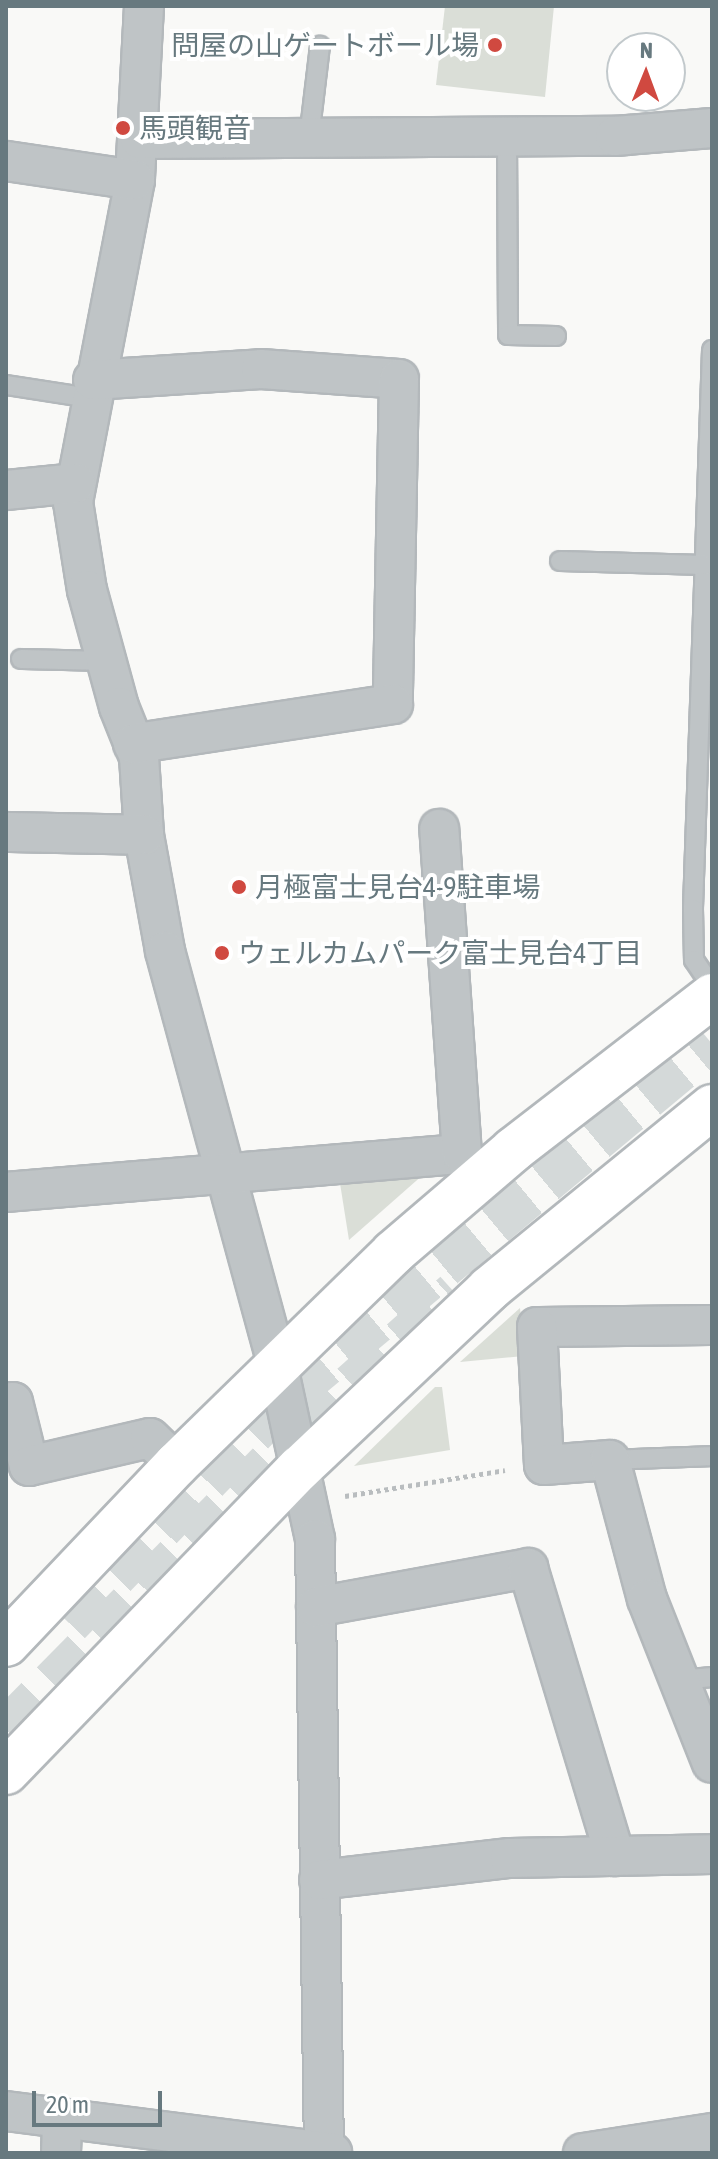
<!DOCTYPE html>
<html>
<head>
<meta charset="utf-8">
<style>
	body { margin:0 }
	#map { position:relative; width:718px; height:2159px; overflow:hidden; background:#f9f9f7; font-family:"Asap Condensed","Noto Sans JP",sans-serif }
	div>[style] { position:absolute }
	.green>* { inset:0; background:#daded7 }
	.primary-tunnel>* { height:44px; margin-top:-22px; transform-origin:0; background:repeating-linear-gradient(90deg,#d4d9d9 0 44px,transparent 0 66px) }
	.path>* { height:5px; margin-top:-2.5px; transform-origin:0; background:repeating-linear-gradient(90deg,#b9bdbf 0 4px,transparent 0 8px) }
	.roads { filter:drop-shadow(2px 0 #b3b8bb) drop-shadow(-2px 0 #b3b8bb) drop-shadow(0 2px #b3b8bb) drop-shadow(0 -2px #b3b8bb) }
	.service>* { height:18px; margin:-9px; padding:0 9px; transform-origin:9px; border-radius:9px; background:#bfc4c6 }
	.minor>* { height:38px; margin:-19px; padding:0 19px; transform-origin:19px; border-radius:19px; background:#bfc4c6 }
	.primary>* { height:44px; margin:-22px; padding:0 22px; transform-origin:22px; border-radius:22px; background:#fff }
	.dots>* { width:22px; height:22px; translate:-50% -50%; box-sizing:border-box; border:4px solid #fff; border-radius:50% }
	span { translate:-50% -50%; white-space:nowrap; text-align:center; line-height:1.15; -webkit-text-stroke:8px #fff; paint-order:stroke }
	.poi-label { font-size:28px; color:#67797f }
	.right { translate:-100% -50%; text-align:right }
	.left { translate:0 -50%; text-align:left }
	.frame { position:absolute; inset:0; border:8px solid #67797f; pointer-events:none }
	.north { position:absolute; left:606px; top:32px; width:80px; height:80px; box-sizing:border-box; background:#fff; border:2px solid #c2c9cc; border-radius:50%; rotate:1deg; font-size:22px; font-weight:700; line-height:32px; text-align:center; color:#67797f }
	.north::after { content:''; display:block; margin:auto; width:28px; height:36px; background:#d04940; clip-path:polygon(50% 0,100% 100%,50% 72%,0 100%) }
	.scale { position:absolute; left:32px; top:2091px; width:130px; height:36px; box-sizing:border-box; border:4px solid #67797f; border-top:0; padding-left:10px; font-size:24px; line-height:28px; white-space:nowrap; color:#67797f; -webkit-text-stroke:6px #fff; paint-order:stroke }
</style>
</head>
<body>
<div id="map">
	<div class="green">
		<i style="clip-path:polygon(445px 6px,554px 6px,545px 97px,436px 85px)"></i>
		<i style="clip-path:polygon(433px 1166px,349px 1240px,339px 1177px)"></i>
		<i style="clip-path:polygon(520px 1308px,524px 1356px,460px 1362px)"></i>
		<i style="clip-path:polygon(435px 1387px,442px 1387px,450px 1450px,354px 1466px)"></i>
	</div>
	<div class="primary-tunnel">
		<i style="left:69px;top:1623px;width:320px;rotate:-46deg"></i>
		<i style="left:291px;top:1393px;width:547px;rotate:-39.74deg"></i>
		<i style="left:6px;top:1730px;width:423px;rotate:-45.4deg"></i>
		<i style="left:303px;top:1429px;width:204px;rotate:-41.8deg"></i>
	</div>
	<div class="path">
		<i style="left:345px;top:1496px;width:162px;rotate:-9.2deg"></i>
	</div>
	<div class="roads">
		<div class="service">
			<i style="left:309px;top:138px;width:93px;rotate:-83.2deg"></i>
			<i style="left:507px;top:138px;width:197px;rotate:89.7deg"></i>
			<i style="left:508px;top:335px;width:48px;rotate:1.2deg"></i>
			<i style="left:712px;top:350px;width:559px;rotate:91.95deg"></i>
			<i style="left:693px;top:909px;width:51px;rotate:88.9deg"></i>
			<i style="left:694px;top:960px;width:32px;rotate:56deg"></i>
			<i style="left:6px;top:385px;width:85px;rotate:8.8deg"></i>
			<i style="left:560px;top:561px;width:145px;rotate:1.6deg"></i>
			<i style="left:21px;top:659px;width:85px;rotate:1.3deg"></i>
			<i style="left:610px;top:1460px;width:102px;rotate:-2.2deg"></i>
			<i style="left:679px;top:1680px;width:33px;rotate:-5deg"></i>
		</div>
		<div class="minor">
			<i style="left:144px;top:6px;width:174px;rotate:93deg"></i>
			<i style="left:135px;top:180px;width:328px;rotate:100.9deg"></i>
			<i style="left:73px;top:502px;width:89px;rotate:81deg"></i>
			<i style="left:87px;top:590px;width:121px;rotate:74.7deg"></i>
			<i style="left:119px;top:707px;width:54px;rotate:68.2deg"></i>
			<i style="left:139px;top:757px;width:78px;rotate:86.3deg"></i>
			<i style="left:144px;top:835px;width:118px;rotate:79.7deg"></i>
			<i style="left:165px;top:951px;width:426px;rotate:74.8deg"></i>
			<i style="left:277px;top:1362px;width:181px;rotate:77.9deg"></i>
			<i style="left:315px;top:1539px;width:614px;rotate:89.16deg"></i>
			<i style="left:140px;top:139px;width:475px;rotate:-0.4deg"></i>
			<i style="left:615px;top:136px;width:97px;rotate:-4.7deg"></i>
			<i style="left:6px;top:161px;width:130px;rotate:8.4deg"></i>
			<i style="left:93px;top:380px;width:168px;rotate:-3.7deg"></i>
			<i style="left:261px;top:369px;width:138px;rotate:4.1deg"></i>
			<i style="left:399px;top:379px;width:325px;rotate:91.1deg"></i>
			<i style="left:393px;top:704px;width:263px;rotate:171.3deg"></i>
			<i style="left:6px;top:490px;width:70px;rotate:-5.7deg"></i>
			<i style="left:6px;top:832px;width:138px;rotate:1.2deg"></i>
			<i style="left:6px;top:1192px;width:458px;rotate:-4.8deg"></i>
			<i style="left:462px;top:1154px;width:326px;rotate:-94deg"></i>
			<i style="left:712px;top:1325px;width:175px;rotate:179.3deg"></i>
			<i style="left:537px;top:1327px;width:138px;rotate:87.1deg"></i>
			<i style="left:544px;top:1465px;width:66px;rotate:-4.3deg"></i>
			<i style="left:610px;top:1460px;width:144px;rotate:75.1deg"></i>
			<i style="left:647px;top:1599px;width:176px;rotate:68.4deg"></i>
			<i style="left:6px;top:1404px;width:7px;rotate:-16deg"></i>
			<i style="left:13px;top:1402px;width:66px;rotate:76deg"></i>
			<i style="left:29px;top:1466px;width:124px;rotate:-13deg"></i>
			<i style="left:150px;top:1438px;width:37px;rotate:44deg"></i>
			<i style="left:316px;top:1607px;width:216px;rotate:-10.4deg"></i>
			<i style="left:528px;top:1568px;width:301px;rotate:73.2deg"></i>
			<i style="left:319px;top:1880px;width:192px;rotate:-6.6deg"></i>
			<i style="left:510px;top:1858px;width:202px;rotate:-1.1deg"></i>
			<i style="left:6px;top:2111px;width:329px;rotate:7.3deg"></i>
			<i style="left:61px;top:2153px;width:34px;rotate:-88deg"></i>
			<i style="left:583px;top:2153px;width:131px;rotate:-8.8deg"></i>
		</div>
		<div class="primary">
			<i style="left:6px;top:1644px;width:248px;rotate:-46.5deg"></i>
			<i style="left:177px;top:1464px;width:302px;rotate:-44.3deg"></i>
			<i style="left:393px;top:1253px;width:158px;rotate:-40.6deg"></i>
			<i style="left:513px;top:1150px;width:252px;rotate:-37.7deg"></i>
			<i style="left:6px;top:1772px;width:423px;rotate:-46deg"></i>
			<i style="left:300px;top:1468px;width:260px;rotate:-43.4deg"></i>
			<i style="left:489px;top:1289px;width:288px;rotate:-39.2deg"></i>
		</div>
	</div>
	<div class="dots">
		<i style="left:495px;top:45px;background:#d04940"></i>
		<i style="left:123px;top:128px;background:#d04940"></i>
		<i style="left:239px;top:887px;background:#d04940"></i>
		<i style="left:222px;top:953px;background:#d04940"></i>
	</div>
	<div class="poi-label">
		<span class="right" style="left:479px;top:45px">問屋の山ゲートボール場</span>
		<span class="left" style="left:139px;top:128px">馬頭観音</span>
		<span class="left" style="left:255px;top:887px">月極富士見台4-9駐車場</span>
		<span class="left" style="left:238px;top:953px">ウェルカムパーク富士見台4丁目</span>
	</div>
	<div class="frame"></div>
	<div class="north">N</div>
	<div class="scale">20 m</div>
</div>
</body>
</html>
